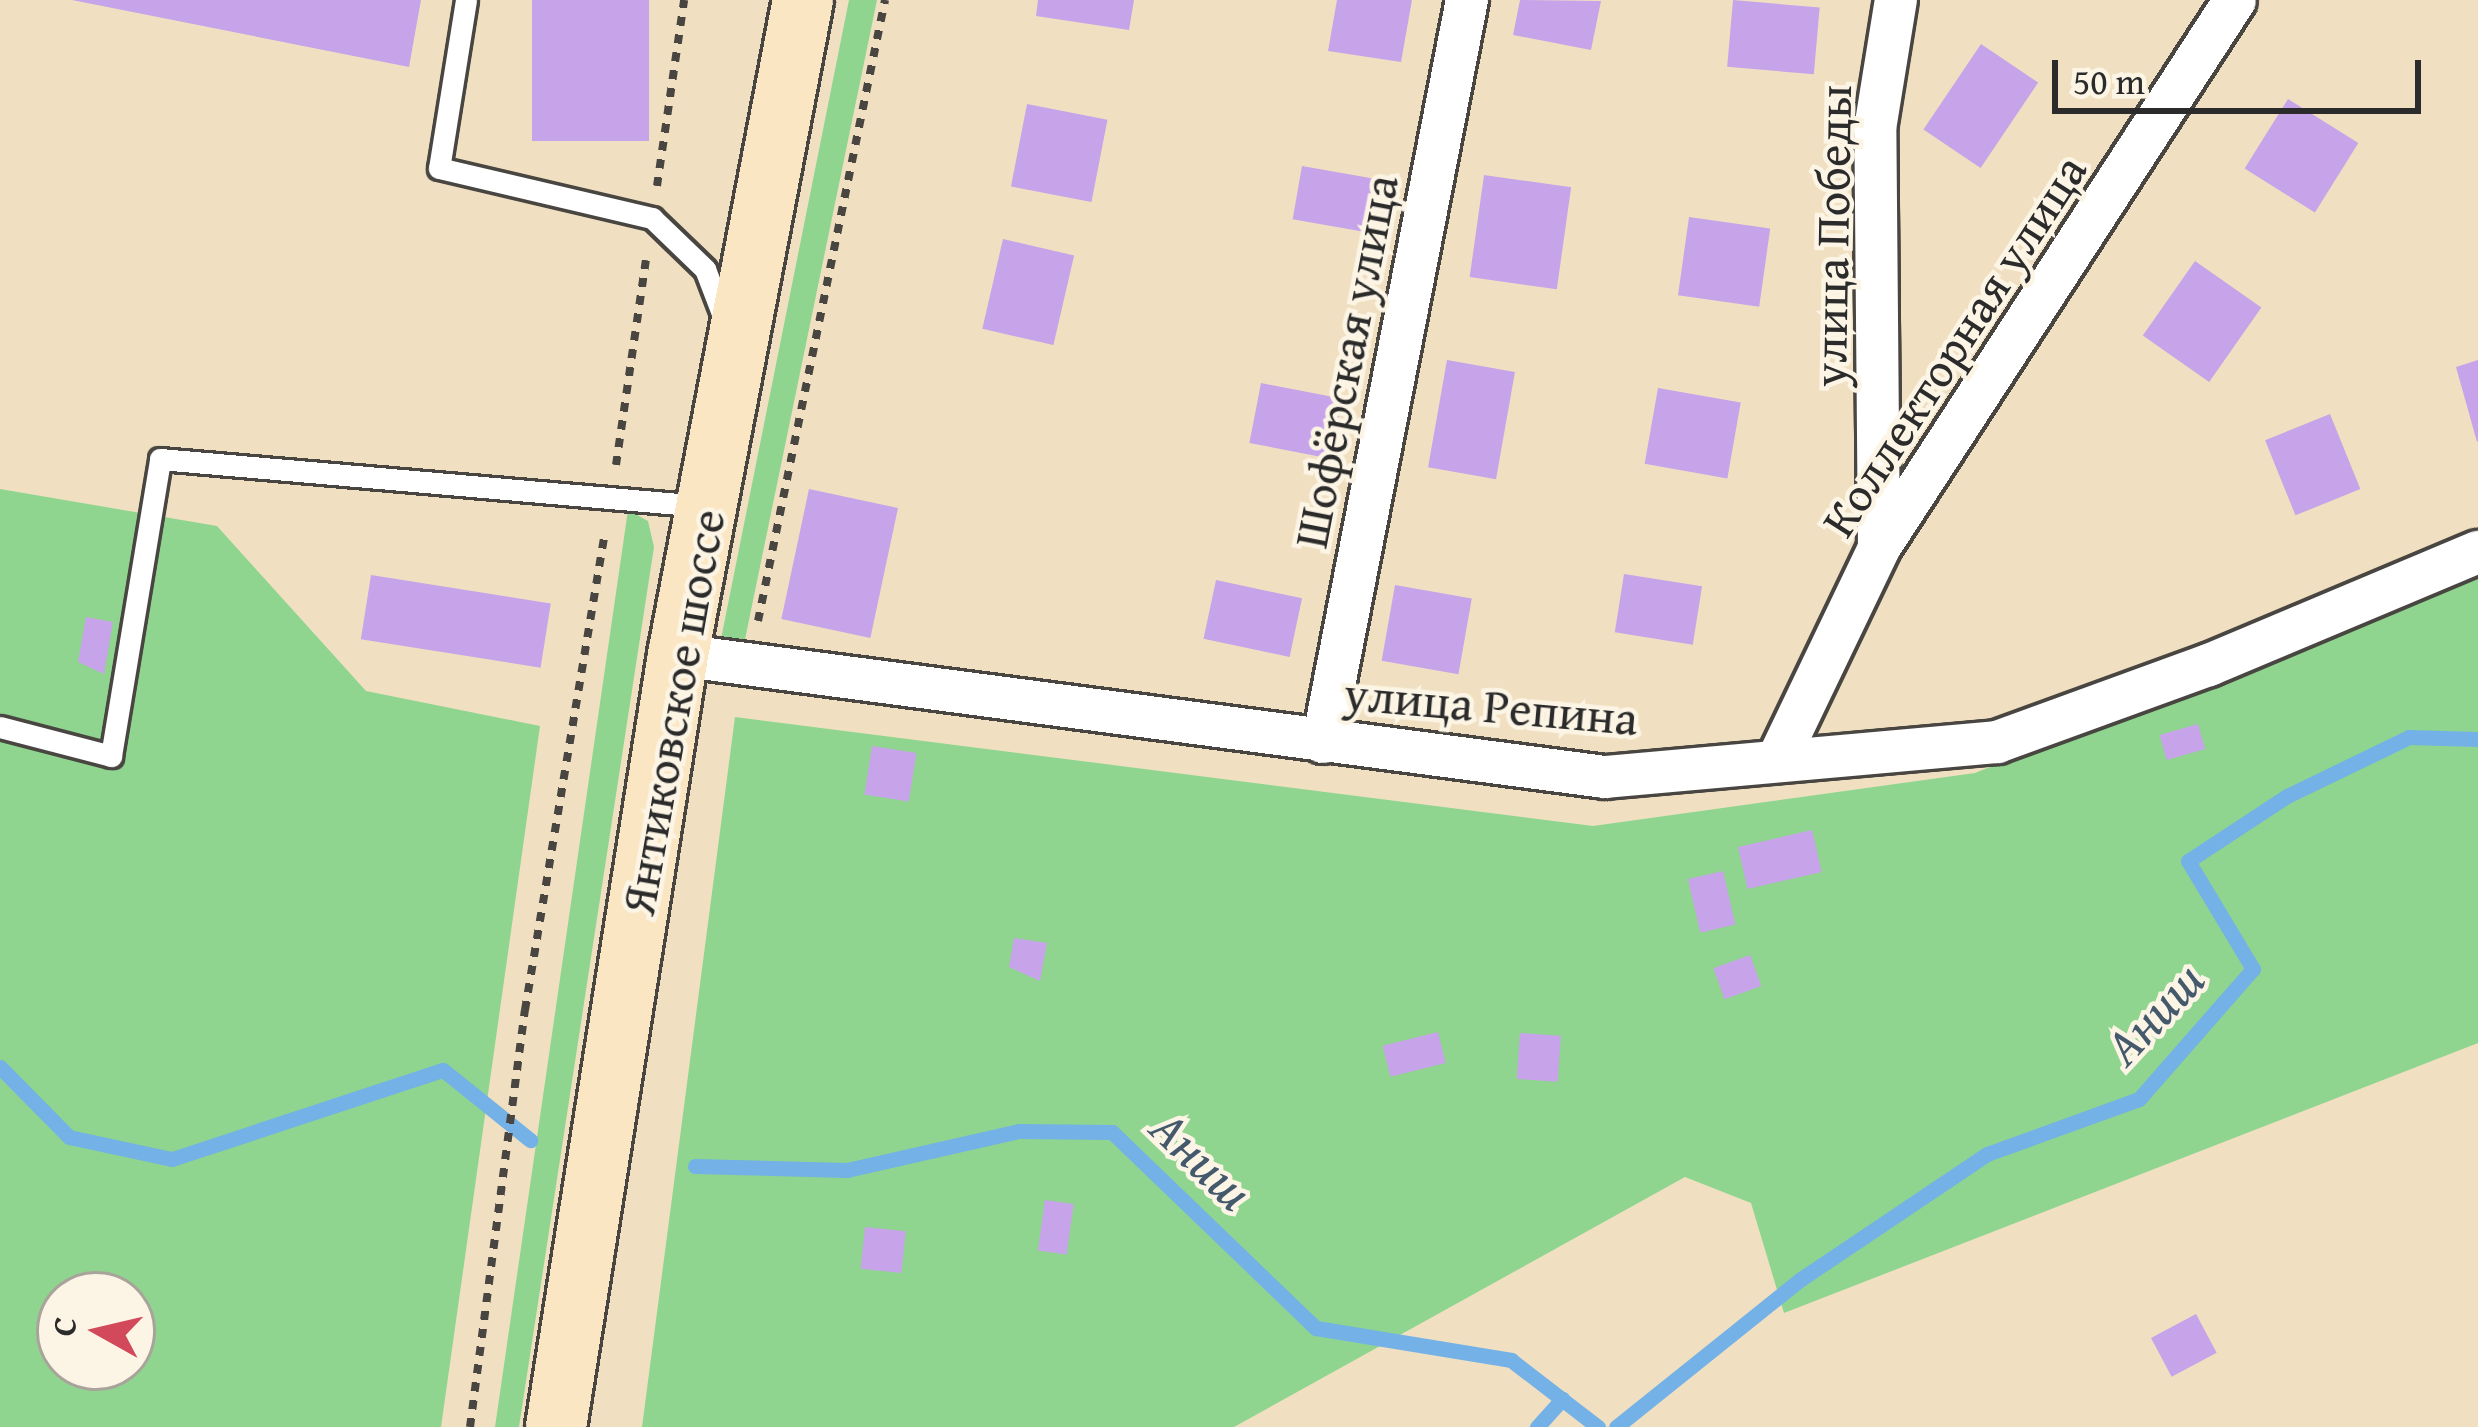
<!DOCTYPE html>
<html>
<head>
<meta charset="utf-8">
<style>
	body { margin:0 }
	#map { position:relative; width:2478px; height:1427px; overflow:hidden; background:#f0e0c1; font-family:"Gentium Book Plus",serif }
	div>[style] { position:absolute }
	.green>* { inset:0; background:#8fd58f }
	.stream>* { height:15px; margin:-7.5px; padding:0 7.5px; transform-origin:7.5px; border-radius:7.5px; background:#73b1e6 }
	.building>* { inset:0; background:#c7a3e9; transform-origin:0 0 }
	.path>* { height:8px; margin-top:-4px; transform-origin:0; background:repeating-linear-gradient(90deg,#494642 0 9px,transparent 0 18px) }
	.roads { filter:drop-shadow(3px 0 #494642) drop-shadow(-3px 0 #494642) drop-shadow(0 3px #494642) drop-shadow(0 -3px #494642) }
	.service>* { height:21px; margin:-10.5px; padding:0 10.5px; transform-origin:10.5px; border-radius:10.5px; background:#fff }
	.minor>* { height:42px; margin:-21px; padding:0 21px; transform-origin:21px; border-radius:21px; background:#fff }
	.secondary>* { height:60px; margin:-30px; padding:0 30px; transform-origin:30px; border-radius:30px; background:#fbe6c4 }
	span { translate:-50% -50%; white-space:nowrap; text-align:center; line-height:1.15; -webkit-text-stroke:9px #fcf5e5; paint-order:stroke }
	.street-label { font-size:48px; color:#2b2b2b }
	.water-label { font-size:51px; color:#445a6c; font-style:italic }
	.north { position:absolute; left:36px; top:1271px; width:120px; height:120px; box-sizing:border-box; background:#fcf5e5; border:3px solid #a8a49b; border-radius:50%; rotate:278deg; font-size:33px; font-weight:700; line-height:48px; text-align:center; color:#2b2b2b }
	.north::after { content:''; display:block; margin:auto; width:42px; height:54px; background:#d1495b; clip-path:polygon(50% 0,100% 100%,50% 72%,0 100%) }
	.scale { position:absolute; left:2052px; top:60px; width:369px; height:54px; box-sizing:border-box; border:6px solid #2b2b2b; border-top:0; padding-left:15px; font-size:36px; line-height:42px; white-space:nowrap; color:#2b2b2b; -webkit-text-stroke:9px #fcf5e5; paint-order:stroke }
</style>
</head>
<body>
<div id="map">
	<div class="green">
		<i style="clip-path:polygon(849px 0,877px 0,743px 649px,721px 639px)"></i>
		<i style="clip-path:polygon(evenodd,0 489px,217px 526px,366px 691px,540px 726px,441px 1427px,0 1427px,0 489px,60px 1295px,132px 1295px,132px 1367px,60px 1367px,60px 1295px)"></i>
		<i style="clip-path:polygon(628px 510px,648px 521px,654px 547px,519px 1427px,495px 1427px)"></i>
		<i style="clip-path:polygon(2478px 571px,2478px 1043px,1784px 1313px,1751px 1203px,1685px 1177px,1234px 1427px,642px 1427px,735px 717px,1593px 826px,1975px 773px)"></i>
	</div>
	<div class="stream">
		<i style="left:0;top:1067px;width:98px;rotate:45.4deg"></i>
		<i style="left:69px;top:1137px;width:105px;rotate:12.1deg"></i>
		<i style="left:172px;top:1159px;width:285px;rotate:-18.2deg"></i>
		<i style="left:443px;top:1070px;width:112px;rotate:38.8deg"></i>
		<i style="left:695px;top:1166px;width:152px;rotate:1.5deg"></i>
		<i style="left:847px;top:1170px;width:176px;rotate:-12.8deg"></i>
		<i style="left:1019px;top:1131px;width:93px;rotate:0.6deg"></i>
		<i style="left:1112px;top:1132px;width:283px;rotate:43.9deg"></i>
		<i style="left:1316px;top:1328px;width:198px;rotate:9.3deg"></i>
		<i style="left:1511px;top:1360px;width:110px;rotate:37.6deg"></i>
		<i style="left:1537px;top:1427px;width:38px;rotate:-48deg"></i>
		<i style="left:1616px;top:1427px;width:237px;rotate:-38.7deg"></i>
		<i style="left:1801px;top:1279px;width:224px;rotate:-33.9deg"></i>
		<i style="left:1987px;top:1154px;width:162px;rotate:-19.9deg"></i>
		<i style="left:2139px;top:1099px;width:173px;rotate:-48.8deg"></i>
		<i style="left:2253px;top:969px;width:126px;rotate:-121deg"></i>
		<i style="left:2188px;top:861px;width:118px;rotate:-33.3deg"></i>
		<i style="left:2287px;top:796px;width:136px;rotate:-25.8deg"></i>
		<i style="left:2409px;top:737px;width:69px;rotate:1.7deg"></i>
	</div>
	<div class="building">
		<i style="clip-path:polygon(72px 0,421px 0,409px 67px)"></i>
		<i style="left:532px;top:0;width:117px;height:141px"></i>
		<i style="clip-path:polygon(1038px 0,1134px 0,1129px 30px,1036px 16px)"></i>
		<i style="clip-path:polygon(1337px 0,1412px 0,1401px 62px,1328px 51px)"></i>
		<i style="clip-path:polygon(1520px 0,1601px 1px,1591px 50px,1513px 35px)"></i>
		<i style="left:1733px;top:0;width:87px;height:67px;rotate:5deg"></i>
		<i style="left:1981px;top:44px;width:69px;height:103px;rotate:34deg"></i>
		<i style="left:2288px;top:99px;width:83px;height:82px;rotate:32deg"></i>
		<i style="left:1027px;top:104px;width:82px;height:84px;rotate:11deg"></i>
		<i style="left:1302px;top:166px;width:78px;height:54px;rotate:10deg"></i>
		<i style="left:1484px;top:175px;width:88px;height:103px;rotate:8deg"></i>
		<i style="left:1689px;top:217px;width:82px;height:79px;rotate:8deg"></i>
		<i style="left:1003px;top:239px;width:73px;height:92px;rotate:13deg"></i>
		<i style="left:2195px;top:261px;width:81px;height:91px;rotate:35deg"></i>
		<i style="left:1447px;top:360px;width:69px;height:109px;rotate:10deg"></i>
		<i style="clip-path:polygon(2478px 360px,2478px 441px,2477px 442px,2456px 367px)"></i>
		<i style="left:1261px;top:383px;width:83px;height:61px;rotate:11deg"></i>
		<i style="left:1658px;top:388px;width:84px;height:77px;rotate:10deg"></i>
		<i style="left:2330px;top:414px;width:81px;height:70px;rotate:68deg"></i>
		<i style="left:809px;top:489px;width:91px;height:133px;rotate:12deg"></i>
		<i style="left:1624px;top:574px;width:79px;height:59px;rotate:9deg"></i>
		<i style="left:371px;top:575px;width:182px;height:65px;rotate:9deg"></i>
		<i style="left:1216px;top:580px;width:88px;height:60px;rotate:12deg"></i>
		<i style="left:1395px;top:585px;width:78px;height:77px;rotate:10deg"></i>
		<i style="clip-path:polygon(86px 617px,113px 622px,104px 674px,78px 662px)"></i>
		<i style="left:2198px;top:724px;width:26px;height:40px;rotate:74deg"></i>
		<i style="left:872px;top:746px;width:45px;height:49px;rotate:9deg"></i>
		<i style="left:1812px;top:830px;width:43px;height:76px;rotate:77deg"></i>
		<i style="left:1723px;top:871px;width:55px;height:36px;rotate:77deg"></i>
		<i style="clip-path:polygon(1014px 938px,1047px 943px,1040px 981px,1009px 967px)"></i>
		<i style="left:1750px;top:955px;width:33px;height:39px;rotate:70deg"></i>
		<i style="left:1438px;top:1032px;width:32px;height:57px;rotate:76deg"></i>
		<i style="left:1520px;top:1033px;width:41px;height:46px;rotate:4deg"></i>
		<i style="left:1045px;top:1200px;width:29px;height:51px;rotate:8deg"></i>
		<i style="left:865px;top:1227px;width:41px;height:42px;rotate:6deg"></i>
		<i style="left:2196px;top:1314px;width:44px;height:51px;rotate:62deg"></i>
	</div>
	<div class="path">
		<i style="left:657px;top:186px;width:188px;rotate:-81.7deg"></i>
		<i style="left:616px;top:465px;width:207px;rotate:-81.7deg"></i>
		<i style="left:758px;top:621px;width:634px;rotate:-78.44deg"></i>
		<i style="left:470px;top:1427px;width:421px;rotate:-82.5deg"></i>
		<i style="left:525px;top:1010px;width:484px;rotate:-80.5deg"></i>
	</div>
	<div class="roads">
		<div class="service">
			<i style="left:466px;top:0;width:170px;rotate:99.1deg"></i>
			<i style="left:439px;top:168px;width:219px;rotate:13.2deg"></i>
			<i style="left:652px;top:218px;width:74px;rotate:43.9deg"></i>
			<i style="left:705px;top:269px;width:59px;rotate:69.1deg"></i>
			<i style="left:0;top:727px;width:115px;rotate:14.6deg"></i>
			<i style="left:111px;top:756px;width:301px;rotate:-80.6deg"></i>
			<i style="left:160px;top:459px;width:544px;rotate:4.96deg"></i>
		</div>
		<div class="minor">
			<i style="left:1879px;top:548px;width:419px;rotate:-90.5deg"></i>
			<i style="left:1875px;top:129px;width:131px;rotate:-80.8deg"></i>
			<i style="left:678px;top:655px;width:935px;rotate:7.5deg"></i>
			<i style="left:1605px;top:777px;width:394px;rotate:-5.1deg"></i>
			<i style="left:1997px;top:742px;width:226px;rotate:-20deg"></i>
			<i style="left:2209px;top:665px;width:292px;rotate:-22.8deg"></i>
			<i style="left:1323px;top:742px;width:756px;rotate:-79.02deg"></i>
			<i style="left:1779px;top:757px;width:232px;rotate:-64.4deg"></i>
			<i style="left:1879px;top:548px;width:653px;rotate:-56.99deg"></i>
		</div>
		<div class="secondary">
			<i style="left:556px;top:1427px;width:782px;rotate:-81.02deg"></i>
			<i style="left:678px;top:655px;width:667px;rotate:-79.2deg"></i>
		</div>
	</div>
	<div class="street-label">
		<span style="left:1831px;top:236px;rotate:-89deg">улица Победы</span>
		<span style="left:1953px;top:345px;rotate:-57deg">Коллекторная улица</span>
		<span style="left:1345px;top:361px;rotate:-79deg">Шофёрская улица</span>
		<span style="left:1491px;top:705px;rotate:5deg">улица Репина</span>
		<span style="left:672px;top:712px;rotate:-80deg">Янтиковское шоссе</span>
	</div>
	<div class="water-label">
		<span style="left:2154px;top:1013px;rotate:-47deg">Аниш</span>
		<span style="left:1202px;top:1160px;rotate:44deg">Аниш</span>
	</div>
	<div class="north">С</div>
	<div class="scale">50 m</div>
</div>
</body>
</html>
